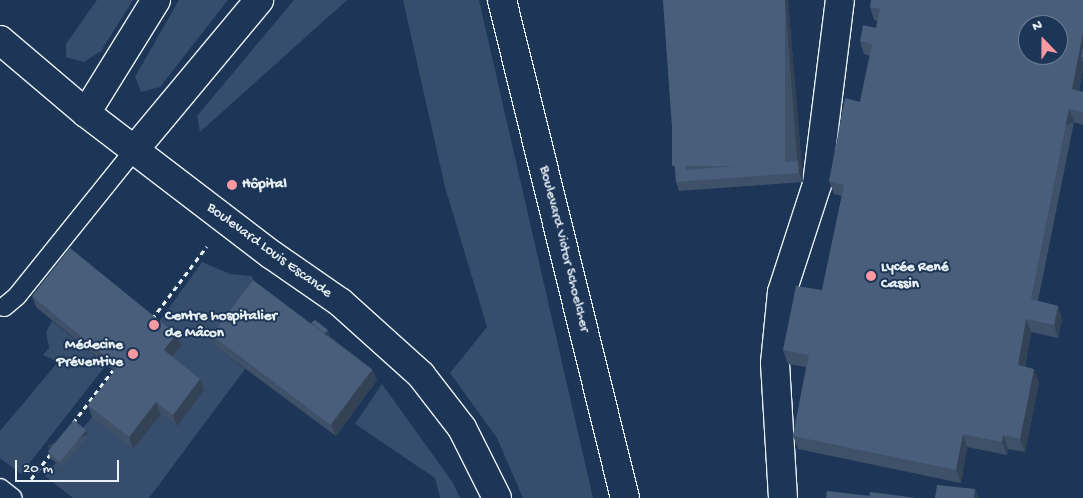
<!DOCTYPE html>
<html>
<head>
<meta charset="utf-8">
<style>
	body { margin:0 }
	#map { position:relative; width:1083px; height:498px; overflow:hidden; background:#1d3557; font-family:"Gochi Hand",sans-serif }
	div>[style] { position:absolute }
	.green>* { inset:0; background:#374d6c }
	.path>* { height:3px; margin-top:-1.5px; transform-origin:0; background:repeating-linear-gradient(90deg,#e8f1f8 0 5px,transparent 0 9px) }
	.roads { filter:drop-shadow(1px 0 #e8f1f8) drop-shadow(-1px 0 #e8f1f8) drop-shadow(0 1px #e8f1f8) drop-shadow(0 -1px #e8f1f8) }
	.service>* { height:18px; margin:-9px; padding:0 9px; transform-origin:9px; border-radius:9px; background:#1d3557 }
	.minor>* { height:28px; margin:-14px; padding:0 14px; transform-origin:14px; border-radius:14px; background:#1d3557 }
	.tertiary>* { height:28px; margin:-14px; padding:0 14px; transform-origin:14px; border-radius:14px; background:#1d3557 }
	.wall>* { inset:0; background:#3f5169 }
	.shaded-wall>* { inset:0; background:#334255; transform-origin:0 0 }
	.building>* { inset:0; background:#495e7a; transform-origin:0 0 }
	.dots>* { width:14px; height:14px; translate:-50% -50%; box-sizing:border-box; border:2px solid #1d3557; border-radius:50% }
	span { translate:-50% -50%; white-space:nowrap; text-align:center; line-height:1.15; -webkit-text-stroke:4px #1d3557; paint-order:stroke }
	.poi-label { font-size:15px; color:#e8f1f8; font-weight:700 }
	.left { translate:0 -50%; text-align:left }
	.right { translate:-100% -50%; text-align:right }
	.street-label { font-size:15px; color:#e8f1f8 }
	.north { position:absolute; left:1018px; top:15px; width:50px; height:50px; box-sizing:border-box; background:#1d3557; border:1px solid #6e8097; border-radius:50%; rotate:338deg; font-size:14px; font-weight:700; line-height:20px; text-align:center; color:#e8f1f8 }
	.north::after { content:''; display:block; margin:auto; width:18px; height:22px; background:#ff9aa2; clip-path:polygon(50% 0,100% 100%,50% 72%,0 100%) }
	.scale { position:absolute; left:15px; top:460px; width:104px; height:22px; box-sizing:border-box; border:2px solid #e8f1f8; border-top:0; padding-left:6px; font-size:15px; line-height:18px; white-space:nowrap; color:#e8f1f8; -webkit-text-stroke:4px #1d3557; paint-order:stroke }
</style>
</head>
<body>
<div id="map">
	<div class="green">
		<i style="clip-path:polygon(97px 0,133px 0,101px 51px,84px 62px,66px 57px,66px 44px)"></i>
		<i style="clip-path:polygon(179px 0,228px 0,160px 87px,141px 92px,135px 77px)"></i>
		<i style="clip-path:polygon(294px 0,347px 0,200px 132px,197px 116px)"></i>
		<i style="clip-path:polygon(403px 0,479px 0,593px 498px,523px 498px,497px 438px,450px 373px,487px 327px,445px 187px)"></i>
		<i style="clip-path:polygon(202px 262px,230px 274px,252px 276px,257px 292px,216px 347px,245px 369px,149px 498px,73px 498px,45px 476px,92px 417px,161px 413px,177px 426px,168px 362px,156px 326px)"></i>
		<i style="clip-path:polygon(52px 321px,106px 365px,21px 474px,0 458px,0 431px,58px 362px,43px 355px,49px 348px,46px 332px)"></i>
		<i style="clip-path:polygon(382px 384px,453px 483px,460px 498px,440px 498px,435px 478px,355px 424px)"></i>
	</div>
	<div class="path">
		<i style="left:152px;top:319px;width:91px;rotate:-53deg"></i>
		<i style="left:73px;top:423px;width:66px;rotate:-53deg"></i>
		<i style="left:31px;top:479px;width:34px;rotate:-52deg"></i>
	</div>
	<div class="roads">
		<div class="service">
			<i style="left:4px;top:307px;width:17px;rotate:-40deg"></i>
			<i style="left:17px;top:296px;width:189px;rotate:-51.2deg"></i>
			<i style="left:0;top:488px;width:16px;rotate:38deg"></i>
		</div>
		<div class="minor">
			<i style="left:0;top:40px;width:113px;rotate:40.3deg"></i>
			<i style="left:783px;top:498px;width:135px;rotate:-93.4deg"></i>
			<i style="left:775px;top:363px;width:71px;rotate:-84.4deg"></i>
			<i style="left:782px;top:292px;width:114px;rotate:-72deg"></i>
			<i style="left:817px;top:184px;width:185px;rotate:-82.9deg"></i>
		</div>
		<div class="tertiary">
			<i style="left:156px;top:0;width:133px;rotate:121.8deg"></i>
			<i style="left:86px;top:113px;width:234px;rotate:37.4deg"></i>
			<i style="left:272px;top:255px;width:83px;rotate:34.7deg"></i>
			<i style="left:340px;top:302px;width:109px;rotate:42deg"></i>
			<i style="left:421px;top:375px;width:67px;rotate:52.3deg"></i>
			<i style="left:462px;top:428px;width:78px;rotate:63.4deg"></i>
			<i style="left:502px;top:0;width:513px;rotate:76.13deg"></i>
			<i style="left:135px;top:149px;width:194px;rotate:-50.2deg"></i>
		</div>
	</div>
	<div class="wall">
		<i style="clip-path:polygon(663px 0,788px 0,803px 182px,679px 191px,676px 182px)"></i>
		<i style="clip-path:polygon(1083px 0,1083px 70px,1079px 91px,1083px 92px,1083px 125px,1074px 122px,1038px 301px,1058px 306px,1062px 319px,1058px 338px,1031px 332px,1025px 366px,1039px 382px,1025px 452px,1008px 449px,1007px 455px,967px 447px,961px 483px,798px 449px,793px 436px,806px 367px,788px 364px,783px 350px,822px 290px,842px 196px,834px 194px,829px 181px,860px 102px,870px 56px,864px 54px,860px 41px,876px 28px,877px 21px,874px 20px,870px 7px)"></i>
		<i style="clip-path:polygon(32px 296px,176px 334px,181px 346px,172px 357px,200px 379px,204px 390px,177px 426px,161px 414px,133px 449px,92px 417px,88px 405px,115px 372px,36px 307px)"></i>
		<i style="clip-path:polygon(311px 323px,329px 335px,329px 336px,372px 369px,377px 380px,336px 436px,216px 347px,212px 335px)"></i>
		<i style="clip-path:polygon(88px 435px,62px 467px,50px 458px,49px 453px)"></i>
	</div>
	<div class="shaded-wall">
		<i style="clip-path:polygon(785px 0,788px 0,803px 182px,799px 173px,798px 161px,797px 157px)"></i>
		<i style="clip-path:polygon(1083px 32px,1083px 57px,1081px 57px,1083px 63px,1083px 70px,1076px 103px,1072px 89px)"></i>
		<i style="left:1069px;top:109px;width:14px;height:194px;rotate:69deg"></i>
		<i style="clip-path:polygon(1058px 306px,1062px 319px,1058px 338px,1054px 325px)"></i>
		<i style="clip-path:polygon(1026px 319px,1031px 332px,1022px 378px,1018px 365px)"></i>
		<i style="clip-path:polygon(328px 330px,329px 335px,324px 341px,322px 336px)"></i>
		<i style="clip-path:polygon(176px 334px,181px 346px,168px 362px,164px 350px)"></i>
		<i style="clip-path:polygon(372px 369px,377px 380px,336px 436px,331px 425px)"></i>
		<i style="clip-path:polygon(1034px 369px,1039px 382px,1025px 452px,1020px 439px)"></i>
		<i style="clip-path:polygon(200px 379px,204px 390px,177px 426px,173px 415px)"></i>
		<i style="clip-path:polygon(156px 402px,161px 414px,133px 449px,129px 437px)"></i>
		<i style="left:86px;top:430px;width:5px;height:41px;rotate:68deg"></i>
		<i style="clip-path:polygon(963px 434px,967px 447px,961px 483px,956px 470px)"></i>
		<i style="clip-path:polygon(1003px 435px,1008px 449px,1007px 455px,1002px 442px)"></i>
		<i style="clip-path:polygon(975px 489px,979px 498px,974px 498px)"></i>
	</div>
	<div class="building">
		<i style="clip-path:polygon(663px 0,672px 0,685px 165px,686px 170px,798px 161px,799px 173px,676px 182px)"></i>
		<i style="left:672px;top:0;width:113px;height:166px"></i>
		<i style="clip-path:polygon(evenodd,871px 0,1083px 0,1083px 32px,1072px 89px,1083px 92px,1083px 112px,1069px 109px,1031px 299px,1058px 306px,1054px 325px,1026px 319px,1018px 365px,1034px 369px,1020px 439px,1003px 435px,1002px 442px,963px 434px,956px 470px,793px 436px,809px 355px,783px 350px,796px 286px,822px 290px,844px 185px,829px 181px,845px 98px,860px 102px,872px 44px,860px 41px,863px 25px,876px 28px,880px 9px,870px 7px,871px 0,1028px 25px,1058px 25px,1058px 55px,1028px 55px,1028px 25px)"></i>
		<i style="clip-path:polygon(1083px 47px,1083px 57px,1081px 57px)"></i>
		<i style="clip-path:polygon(70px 248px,176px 334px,164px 350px,200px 379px,173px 415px,156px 402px,129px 437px,88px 405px,118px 367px,32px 296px)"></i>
		<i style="left:253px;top:280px;width:149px;height:69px;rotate:37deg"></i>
		<i style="clip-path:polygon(315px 320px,328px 330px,325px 333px,311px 323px)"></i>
		<i style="left:74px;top:420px;width:16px;height:41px;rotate:40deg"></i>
		<i style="clip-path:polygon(937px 485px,975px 489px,974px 498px,935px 498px)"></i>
		<i style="clip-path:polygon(827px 491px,870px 496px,869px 498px,826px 498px)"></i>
		<i style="clip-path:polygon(870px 492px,917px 498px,869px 498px)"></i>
	</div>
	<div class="dots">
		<i style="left:232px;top:185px;background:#ff9aa2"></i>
		<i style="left:871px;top:276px;background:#ff9aa2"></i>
		<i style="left:154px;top:325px;background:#ff9aa2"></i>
		<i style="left:133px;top:354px;background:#ff9aa2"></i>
	</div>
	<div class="poi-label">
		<span class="left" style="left:242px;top:185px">Hôpital</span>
		<span class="left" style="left:881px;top:276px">Lycée René<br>Cassin</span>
		<span class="left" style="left:165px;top:325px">Centre hospitalier<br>de Mâcon</span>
		<span class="right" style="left:123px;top:354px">Médecine<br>Préventive</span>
	</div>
	<div class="street-label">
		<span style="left:564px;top:249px;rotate:76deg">Boulevard Victor Schoelcher</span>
		<span style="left:269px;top:251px;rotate:36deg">Boulevard Louis Escande</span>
	</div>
	<div class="north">N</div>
	<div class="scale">20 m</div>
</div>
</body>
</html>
